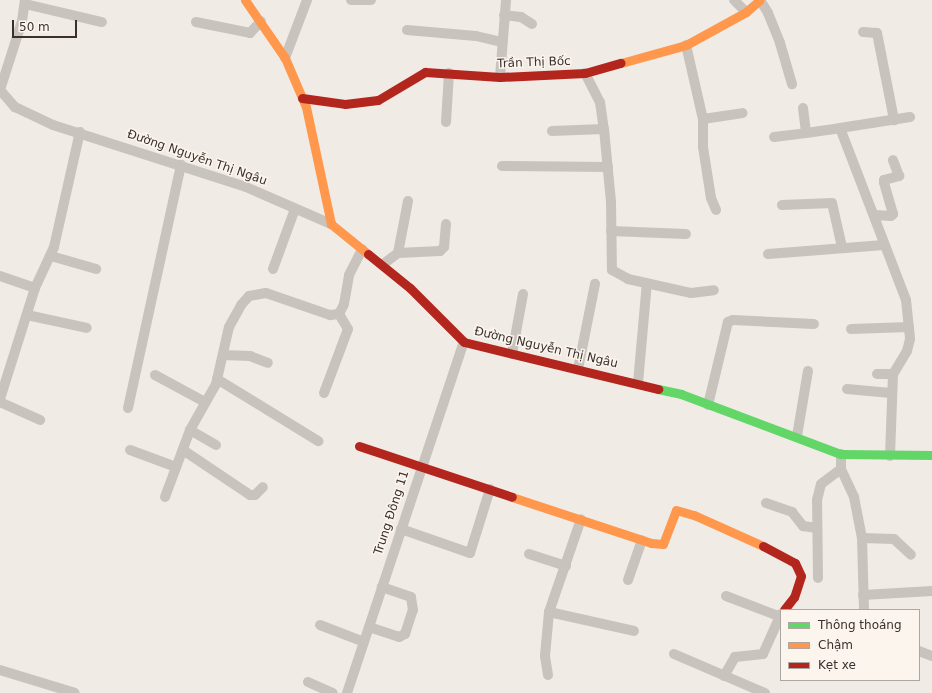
<!DOCTYPE html>
<html>
<head>
<meta charset="utf-8">
<style>
	body { margin:0 }
	#map { position:relative; width:932px; height:693px; overflow:hidden; background:#f0ebe5; font-family:"DejaVu Sans",sans-serif }
	div>[style] { position:absolute }
	.street>* { height:10px; margin:-5px; padding:0 5px; transform-origin:5px; border-radius:5px; background:#c9c3be }
	.fast>* { height:9px; margin:-4.5px; padding:0 4.5px; transform-origin:4.5px; border-radius:4.5px; background:#63d668 }
	.slow>* { height:9px; margin:-4.5px; padding:0 4.5px; transform-origin:4.5px; border-radius:4.5px; background:#ff974d }
	.jam>* { height:9px; margin:-4.5px; padding:0 4.5px; transform-origin:4.5px; border-radius:4.5px; background:#b3261e }
	span { translate:-50% -50%; white-space:nowrap; text-align:center; line-height:1.15; -webkit-text-stroke:3px #fbf5ee; paint-order:stroke }
	.street-label { font-size:12px; color:#3b302b }
	.legend { position:absolute; left:780px; top:609px; width:140px; height:72px; box-sizing:border-box; background:#fbf5ee; border:1px solid #aea6a0; margin:0; padding:5px 7px; list-style:none; font-size:12px; color:#3b302b }
	.legend li { display:flex; align-items:center; gap:8px; height:20px }
	.legend b { width:20px; border:1px solid #aea6a0 }
	.scale { position:absolute; left:12px; top:20px; width:65px; height:18px; box-sizing:border-box; border:2px solid #3b302b; border-top:0; padding-left:5px; font-size:12px; line-height:14px; white-space:nowrap; color:#3b302b; -webkit-text-stroke:3px #fbf5ee; paint-order:stroke }
</style>
</head>
<body>
<div id="map">
	<div class="street">
		<i style="left:351px;top:0;width:20px"></i>
		<i style="left:734px;top:0;width:17px;rotate:45deg"></i>
		<i style="left:760px;top:0;width:15px;rotate:58deg"></i>
		<i style="left:768px;top:13px;width:32px;rotate:68deg"></i>
		<i style="left:780px;top:43px;width:43px;rotate:73.7deg"></i>
		<i style="left:25px;top:4px;width:79px;rotate:13.2deg"></i>
		<i style="left:504px;top:15px;width:17px;rotate:7deg"></i>
		<i style="left:521px;top:17px;width:13px;rotate:32deg"></i>
		<i style="left:196px;top:22px;width:55px;rotate:11.5deg"></i>
		<i style="left:250px;top:33px;width:16px;rotate:-47deg"></i>
		<i style="left:407px;top:30px;width:69px;rotate:5deg"></i>
		<i style="left:476px;top:36px;width:27px;rotate:13deg"></i>
		<i style="left:863px;top:32px;width:14px;rotate:4deg"></i>
		<i style="left:877px;top:33px;width:89px;rotate:78.9deg"></i>
		<i style="left:686px;top:45px;width:76px;rotate:77.1deg"></i>
		<i style="left:703px;top:119px;width:28px;rotate:90deg"></i>
		<i style="left:703px;top:147px;width:52px;rotate:81.1deg"></i>
		<i style="left:711px;top:198px;width:13px;rotate:67deg"></i>
		<i style="left:285px;top:58px;width:62px;rotate:-69.2deg"></i>
		<i style="left:585px;top:73px;width:33px;rotate:63deg"></i>
		<i style="left:600px;top:102px;width:27px;rotate:82deg"></i>
		<i style="left:604px;top:129px;width:73px;rotate:84.5deg"></i>
		<i style="left:611px;top:202px;width:68px;rotate:89.2deg"></i>
		<i style="left:612px;top:270px;width:18px;rotate:29deg"></i>
		<i style="left:628px;top:279px;width:65px;rotate:12.5deg"></i>
		<i style="left:691px;top:293px;width:23px;rotate:-7deg"></i>
		<i style="left:500px;top:77px;width:77px;rotate:-85.5deg"></i>
		<i style="left:0;top:90px;width:23px;rotate:49deg"></i>
		<i style="left:15px;top:107px;width:42px;rotate:25.3deg"></i>
		<i style="left:53px;top:125px;width:203px;rotate:17.8deg"></i>
		<i style="left:246px;top:187px;width:93px;rotate:23.5deg"></i>
		<i style="left:0;top:90px;width:72px;rotate:-72.3deg"></i>
		<i style="left:22px;top:21px;width:21px;rotate:-82deg"></i>
		<i style="left:803px;top:108px;width:25px;rotate:83deg"></i>
		<i style="left:806px;top:133px;width:34px;rotate:-8deg"></i>
		<i style="left:840px;top:128px;width:184px;rotate:69deg"></i>
		<i style="left:906px;top:300px;width:39px;rotate:84deg"></i>
		<i style="left:910px;top:339px;width:12px;rotate:104deg"></i>
		<i style="left:907px;top:351px;width:27px;rotate:121deg"></i>
		<i style="left:893px;top:374px;width:82px;rotate:92.1deg"></i>
		<i style="left:703px;top:119px;width:40px;rotate:-8.5deg"></i>
		<i style="left:446px;top:122px;width:49px;rotate:-86.5deg"></i>
		<i style="left:840px;top:128px;width:71px;rotate:-8.9deg"></i>
		<i style="left:552px;top:131px;width:52px;rotate:-2.2deg"></i>
		<i style="left:774px;top:137px;width:32px;rotate:-7deg"></i>
		<i style="left:502px;top:166px;width:106px;rotate:0.5deg"></i>
		<i style="left:782px;top:205px;width:50px;rotate:-2.3deg"></i>
		<i style="left:832px;top:203px;width:45px;rotate:77.2deg"></i>
		<i style="left:874px;top:215px;width:17px;rotate:3deg"></i>
		<i style="left:891px;top:216px;width:3px;rotate:-45deg"></i>
		<i style="left:893px;top:214px;width:33px;rotate:-106deg"></i>
		<i style="left:884px;top:182px;width:2px;rotate:-90deg"></i>
		<i style="left:884px;top:180px;width:16px;rotate:-15deg"></i>
		<i style="left:899px;top:176px;width:17px;rotate:-111deg"></i>
		<i style="left:611px;top:231px;width:75px;rotate:2.3deg"></i>
		<i style="left:398px;top:253px;width:53px;rotate:-79.1deg"></i>
		<i style="left:768px;top:254px;width:116px;rotate:-4.4deg"></i>
		<i style="left:51px;top:256px;width:47px;rotate:16.1deg"></i>
		<i style="left:382px;top:265px;width:20px;rotate:-37deg"></i>
		<i style="left:398px;top:253px;width:42px;rotate:-2.7deg"></i>
		<i style="left:440px;top:251px;width:6px;rotate:-45deg"></i>
		<i style="left:444px;top:247px;width:23px;rotate:-85deg"></i>
		<i style="left:273px;top:269px;width:64px;rotate:-69.9deg"></i>
		<i style="left:0;top:276px;width:37px;rotate:19deg"></i>
		<i style="left:27px;top:315px;width:61px;rotate:12.2deg"></i>
		<i style="left:851px;top:329px;width:58px;rotate:-2deg"></i>
		<i style="left:512px;top:354px;width:61px;rotate:-79.6deg"></i>
		<i style="left:223px;top:355px;width:27px;rotate:2deg"></i>
		<i style="left:250px;top:356px;width:19px;rotate:21deg"></i>
		<i style="left:578px;top:369px;width:87px;rotate:-78.7deg"></i>
		<i style="left:877px;top:374px;width:16px"></i>
		<i style="left:155px;top:375px;width:57px;rotate:28.4deg"></i>
		<i style="left:217px;top:379px;width:119px;rotate:31.5deg"></i>
		<i style="left:638px;top:383px;width:100px;rotate:-84.9deg"></i>
		<i style="left:847px;top:389px;width:44px;rotate:5.2deg"></i>
		<i style="left:324px;top:393px;width:68px;rotate:-69.4deg"></i>
		<i style="left:348px;top:329px;width:17px;rotate:-121deg"></i>
		<i style="left:0;top:399px;width:116px;rotate:-72.5deg"></i>
		<i style="left:35px;top:288px;width:45px;rotate:-65.1deg"></i>
		<i style="left:54px;top:247px;width:118px;rotate:-77.3deg"></i>
		<i style="left:0;top:402px;width:44px;rotate:24.2deg"></i>
		<i style="left:708px;top:405px;width:85px;rotate:-76.5deg"></i>
		<i style="left:728px;top:322px;width:5px;rotate:-22deg"></i>
		<i style="left:733px;top:320px;width:81px;rotate:2.8deg"></i>
		<i style="left:128px;top:408px;width:249px;rotate:-77.7deg"></i>
		<i style="left:190px;top:430px;width:30px;rotate:30deg"></i>
		<i style="left:797px;top:436px;width:66px;rotate:-80.4deg"></i>
		<i style="left:130px;top:450px;width:49px;rotate:20.3deg"></i>
		<i style="left:183px;top:450px;width:81px;rotate:33.9deg"></i>
		<i style="left:250px;top:495px;width:5px"></i>
		<i style="left:255px;top:495px;width:11px;rotate:-45deg"></i>
		<i style="left:841px;top:454px;width:15px;rotate:90deg"></i>
		<i style="left:841px;top:469px;width:31px;rotate:65deg"></i>
		<i style="left:854px;top:497px;width:42px;rotate:79deg"></i>
		<i style="left:862px;top:538px;width:72px;rotate:88.4deg"></i>
		<i style="left:165px;top:497px;width:72px;rotate:-69.5deg"></i>
		<i style="left:190px;top:430px;width:53px;rotate:-60.5deg"></i>
		<i style="left:216px;top:384px;width:58px;rotate:-77.2deg"></i>
		<i style="left:229px;top:327px;width:25px;rotate:-61deg"></i>
		<i style="left:241px;top:305px;width:12px;rotate:-48deg"></i>
		<i style="left:249px;top:296px;width:17px;rotate:-10deg"></i>
		<i style="left:266px;top:293px;width:68px;rotate:19deg"></i>
		<i style="left:330px;top:315px;width:9px;rotate:-6deg"></i>
		<i style="left:339px;top:314px;width:11px;rotate:-63deg"></i>
		<i style="left:344px;top:304px;width:29px;rotate:-80deg"></i>
		<i style="left:349px;top:275px;width:29px;rotate:-63deg"></i>
		<i style="left:766px;top:503px;width:28px;rotate:19deg"></i>
		<i style="left:792px;top:512px;width:18px;rotate:52deg"></i>
		<i style="left:803px;top:526px;width:14px;rotate:8deg"></i>
		<i style="left:401px;top:529px;width:73px;rotate:19.2deg"></i>
		<i style="left:470px;top:553px;width:67px;rotate:-72.6deg"></i>
		<i style="left:862px;top:538px;width:32px;rotate:2deg"></i>
		<i style="left:894px;top:539px;width:23px;rotate:43deg"></i>
		<i style="left:529px;top:554px;width:39px;rotate:18deg"></i>
		<i style="left:818px;top:578px;width:78px;rotate:-90.7deg"></i>
		<i style="left:817px;top:500px;width:16px;rotate:-76deg"></i>
		<i style="left:821px;top:484px;width:25px;rotate:-37deg"></i>
		<i style="left:628px;top:580px;width:42px;rotate:-70.7deg"></i>
		<i style="left:863px;top:595px;width:69px;rotate:-3.3deg"></i>
		<i style="left:726px;top:596px;width:59px;rotate:20.9deg"></i>
		<i style="left:549px;top:612px;width:87px;rotate:12.6deg"></i>
		<i style="left:320px;top:625px;width:47px;rotate:21.1deg"></i>
		<i style="left:369px;top:627px;width:32px;rotate:18deg"></i>
		<i style="left:399px;top:637px;width:7px;rotate:-27deg"></i>
		<i style="left:405px;top:634px;width:25px;rotate:-72deg"></i>
		<i style="left:413px;top:610px;width:13px;rotate:-99deg"></i>
		<i style="left:411px;top:597px;width:31px;rotate:-161deg"></i>
		<i style="left:919px;top:651px;width:14px;rotate:21deg"></i>
		<i style="left:674px;top:654px;width:99px;rotate:23.2deg"></i>
		<i style="left:0;top:670px;width:78px;rotate:17deg"></i>
		<i style="left:548px;top:675px;width:19px;rotate:-99deg"></i>
		<i style="left:545px;top:656px;width:44px;rotate:-84.8deg"></i>
		<i style="left:549px;top:612px;width:98px;rotate:-71deg"></i>
		<i style="left:724px;top:676px;width:22px;rotate:-60deg"></i>
		<i style="left:735px;top:657px;width:28px;rotate:-6deg"></i>
		<i style="left:763px;top:654px;width:44px;rotate:-65.8deg"></i>
		<i style="left:308px;top:682px;width:27px;rotate:24deg"></i>
		<i style="left:347px;top:693px;width:370px;rotate:-71.6deg"></i>
	</div>
	<div class="fast">
		<i style="left:658px;top:389px;width:24px;rotate:12deg"></i>
		<i style="left:681px;top:394px;width:171px;rotate:20.6deg"></i>
		<i style="left:841px;top:454px;width:91px;rotate:0.6deg"></i>
	</div>
	<div class="slow">
		<i style="left:245px;top:0;width:70px;rotate:55.4deg"></i>
		<i style="left:285px;top:58px;width:53px;rotate:66.8deg"></i>
		<i style="left:306px;top:107px;width:120px;rotate:77.9deg"></i>
		<i style="left:331px;top:224px;width:48px;rotate:39deg"></i>
		<i style="left:621px;top:63px;width:67px;rotate:-15.5deg"></i>
		<i style="left:686px;top:45px;width:68px;rotate:-28.8deg"></i>
		<i style="left:746px;top:12px;width:18px;rotate:-41deg"></i>
		<i style="left:512px;top:497px;width:146px;rotate:18.3deg"></i>
		<i style="left:651px;top:543px;width:12px;rotate:5deg"></i>
		<i style="left:663px;top:544px;width:36px;rotate:-69deg"></i>
		<i style="left:676px;top:510px;width:19px;rotate:16deg"></i>
		<i style="left:694px;top:515px;width:76px;rotate:24.2deg"></i>
	</div>
	<div class="jam">
		<i style="left:302px;top:98px;width:43px;rotate:7.9deg"></i>
		<i style="left:345px;top:104px;width:33px;rotate:-7deg"></i>
		<i style="left:378px;top:100px;width:55px;rotate:-30.8deg"></i>
		<i style="left:425px;top:72px;width:75px;rotate:3.8deg"></i>
		<i style="left:500px;top:77px;width:85px;rotate:-2.7deg"></i>
		<i style="left:585px;top:73px;width:37px;rotate:-16deg"></i>
		<i style="left:368px;top:254px;width:54px;rotate:39deg"></i>
		<i style="left:410px;top:288px;width:76px;rotate:45deg"></i>
		<i style="left:464px;top:342px;width:200px;rotate:13.6deg"></i>
		<i style="left:359px;top:446px;width:161px;rotate:18.4deg"></i>
		<i style="left:763px;top:546px;width:36px;rotate:28deg"></i>
		<i style="left:795px;top:563px;width:14px;rotate:65deg"></i>
		<i style="left:801px;top:576px;width:22px;rotate:108deg"></i>
		<i style="left:794px;top:597px;width:16px;rotate:128deg"></i>
	</div>
	<div class="street-label">
		<span style="left:534px;top:63px;rotate:-2deg">Trần Thị Bốc</span>
		<span style="left:197px;top:158px;rotate:19deg">Đường Nguyễn Thị Ngâu</span>
		<span style="left:546px;top:348px;rotate:13deg">Đường Nguyễn Thị Ngâu</span>
		<span style="left:392px;top:513px;rotate:-72deg">Trung Đông 11</span>
	</div>
	<ul class="legend">
	<li><b style="height:5px;background:#63d668"></b>Thông thoáng</li>
	<li><b style="height:5px;background:#ff974d"></b>Chậm</li>
	<li><b style="height:5px;background:#b3261e"></b>Kẹt xe</li>
	</ul>
	<div class="scale">50 m</div>
</div>
</body>
</html>
